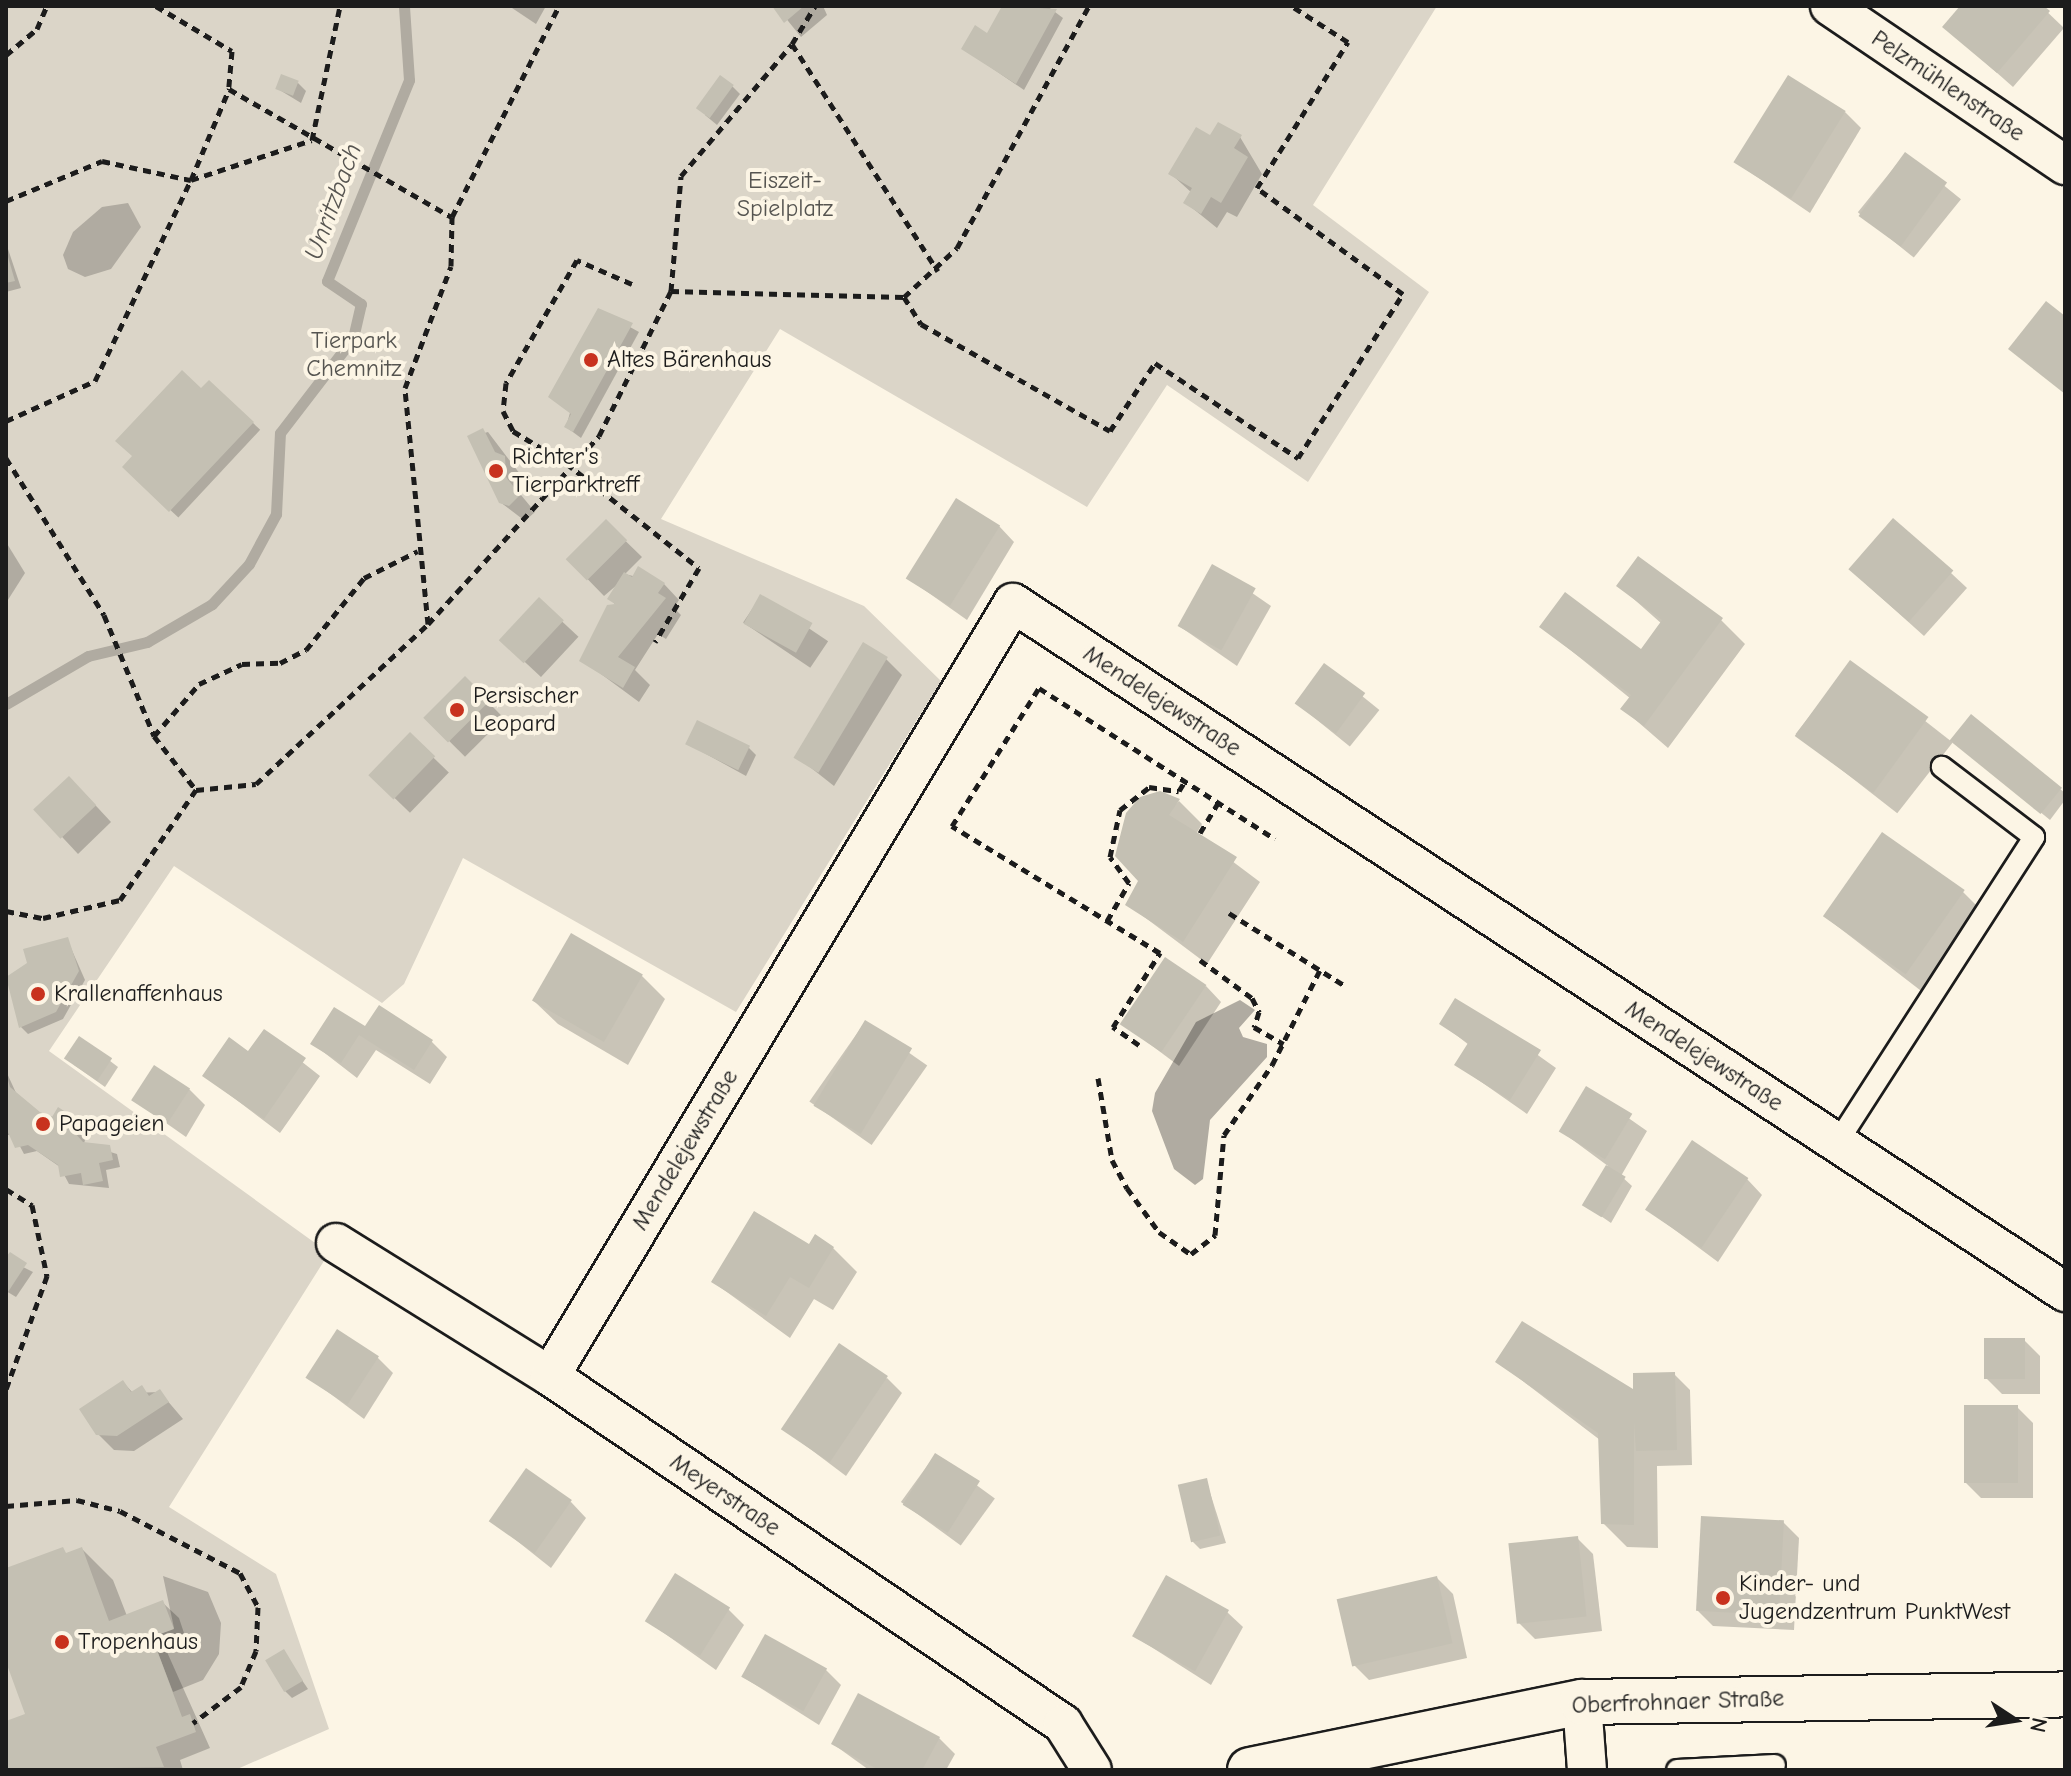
<!DOCTYPE html>
<html>
<head>
<meta charset="utf-8">
<style>
	body { margin:0 }
	#map { position:relative; width:2071px; height:1776px; overflow:hidden; background:#fcf5e5; font-family:"Comic Neue",sans-serif }
	div>[style] { position:absolute }
	.green>* { inset:0; background:#dbd5c8 }
	.water>* { inset:0; background:#b0aba1 }
	.shadow>* { inset:0; background:#0003; transform-origin:0 0 }
	.stream>* { height:11px; margin:-5.5px; padding:0 5.5px; transform-origin:5.5px; border-radius:5.5px; background:#b0aba1 }
	.building>* { inset:0; background:#c4c0b3; transform-origin:0 0 }
	.path>* { height:5px; margin-top:-2.5px; transform-origin:0; background:repeating-linear-gradient(90deg,#1c1c1c 0 8px,transparent 0 14px) }
	.roads { filter:drop-shadow(2px 0 #1c1c1c) drop-shadow(-2px 0 #1c1c1c) drop-shadow(0 2px #1c1c1c) drop-shadow(0 -2px #1c1c1c) }
	.service>* { height:20px; margin:-10px; padding:0 10px; transform-origin:10px; border-radius:10px; background:#fcf5e5 }
	.minor>* { height:38px; margin:-19px; padding:0 19px; transform-origin:19px; border-radius:19px; background:#fcf5e5 }
	.secondary>* { height:44px; margin:-22px; padding:0 22px; transform-origin:22px; border-radius:22px; background:#fcf5e5 }
	.dots>* { width:22px; height:22px; translate:-50% -50%; box-sizing:border-box; border:4px solid #fcf5e5; border-radius:50% }
	span { translate:-50% -50%; white-space:nowrap; text-align:center; line-height:1.15; -webkit-text-stroke:8px #fcf5e5; paint-order:stroke }
	.street-label { font-size:24px; color:#1c1c1c }
	.park-label { font-size:24px; color:#555450 }
	.poi-label { font-size:24px; color:#1c1c1c }
	.left { translate:0 -50%; text-align:left }
	.water-label { font-size:26px; color:#575551; font-style:italic }
	.frame { position:absolute; inset:0; border:8px solid #1c1c1c; pointer-events:none }
	.north { position:absolute; left:1975px; top:1680px; width:80px; height:80px; -webkit-text-stroke:6px #fcf5e5; paint-order:stroke; rotate:102deg; font-size:22px; font-weight:700; line-height:32px; text-align:center; color:#1c1c1c }
	.north::after { content:''; display:block; margin:auto; width:28px; height:36px; background:#1c1c1c; clip-path:polygon(50% 0,100% 100%,50% 72%,0 100%) }
</style>
</head>
<body>
<div id="map">
	<div class="green">
		<i style="clip-path:polygon(6px 6px,1437px 6px,1313px 205px,1429px 292px,1308px 482px,1167px 385px,1087px 507px,780px 329px,661px 519px,864px 606px,941px 681px,736px 1012px,463px 858px,404px 984px,382px 1003px,174px 866px,49px 1051px,329px 1253px,169px 1507px,276px 1574px,329px 1729px,235px 1770px,6px 1770px)"></i>
	</div>
	<div class="water">
		<i style="clip-path:polygon(128px 203px,141px 227px,111px 269px,85px 277px,68px 269px,63px 255px,73px 232px,102px 207px)"></i>
		<i style="clip-path:polygon(6px 542px,25px 573px,6px 603px)"></i>
		<i style="clip-path:polygon(1240px 1000px,1255px 1010px,1239px 1028px,1243px 1037px,1267px 1044px,1267px 1057px,1210px 1120px,1203px 1179px,1195px 1185px,1174px 1169px,1152px 1111px,1155px 1093px,1196px 1022px)"></i>
		<i style="clip-path:polygon(163px 1576px,208px 1592px,221px 1623px,219px 1654px,203px 1680px,173px 1692px,152px 1637px,174px 1628px)"></i>
	</div>
	<div class="shadow">
		<i style="clip-path:polygon(509px 6px,546px 6px,536px 24px)"></i>
		<i style="clip-path:polygon(776px 6px,823px 6px,827px 15px,801px 37px)"></i>
		<i style="clip-path:polygon(1004px 6px,1047px 6px,1063px 18px,1024px 90px,964px 49px,988px 35px)"></i>
		<i style="clip-path:polygon(1963px 6px,2041px 6px,2064px 28px,2013px 87px,1945px 27px)"></i>
		<i style="clip-path:polygon(298px 83px,306px 91px,301px 103px,278px 89px)"></i>
		<i style="clip-path:polygon(732px 86px,740px 94px,717px 125px,705px 115px)"></i>
		<i style="clip-path:polygon(1845px 112px,1861px 128px,1810px 213px,1738px 164px)"></i>
		<i style="clip-path:polygon(1240px 137px,1262px 174px,1237px 217px,1227px 212px,1217px 228px,1186px 203px,1192px 193px,1171px 174px,1211px 138px)"></i>
		<i style="left:1905px;top:154px;width:72px;height:75px;rotate:39deg"></i>
		<i style="clip-path:polygon(6px 243px,21px 288px,6px 292px)"></i>
		<i style="clip-path:polygon(599px 310px,639px 332px,581px 438px,566px 427px)"></i>
		<i style="left:209px;top:382px;width:70px;height:120px;rotate:43deg"></i>
		<i style="clip-path:polygon(488px 432px,520px 474px,521px 495px,535px 512px,525px 521px,500px 502px,470px 437px)"></i>
		<i style="clip-path:polygon(606px 522px,642px 557px,625px 574px,664px 584px,679px 600px,674px 608px,681px 615px,666px 639px,658px 634px,635px 670px,650px 685px,639px 702px,582px 660px,616px 605px,609px 598px,618px 584px,604px 596px,569px 560px)"></i>
		<i style="clip-path:polygon(999px 526px,1014px 542px,967px 620px,909px 579px)"></i>
		<i style="clip-path:polygon(1213px 566px,1271px 606px,1237px 666px,1179px 626px)"></i>
		<i style="clip-path:polygon(1951px 573px,1967px 588px,1924px 636px,1866px 584px)"></i>
		<i style="clip-path:polygon(1619px 586px,1721px 620px,1745px 644px,1668px 748px,1623px 709px,1631px 699px,1542px 627px,1641px 651px,1662px 624px)"></i>
		<i style="left:761px;top:596px;width:81px;height:32px;rotate:34deg"></i>
		<i style="left:539px;top:600px;width:54px;height:55px;rotate:43deg"></i>
		<i style="clip-path:polygon(886px 659px,902px 675px,834px 786px,796px 756px)"></i>
		<i style="left:1851px;top:663px;width:129px;height:90px;rotate:38deg"></i>
		<i style="left:1325px;top:666px;width:70px;height:47px;rotate:39deg"></i>
		<i style="left:465px;top:679px;width:55px;height:55px;rotate:45deg"></i>
		<i style="clip-path:polygon(1971px 717px,2065px 793px,2065px 800px,2050px 820px,1959px 745px)"></i>
		<i style="left:410px;top:735px;width:54px;height:56px;rotate:44deg"></i>
		<i style="clip-path:polygon(688px 744px,749px 748px,756px 755px,746px 776px)"></i>
		<i style="clip-path:polygon(85px 794px,111px 822px,78px 854px,37px 810px)"></i>
		<i style="clip-path:polygon(1179px 801px,1202px 824px,1196px 834px,1260px 882px,1207px 964px,1127px 904px,1141px 881px,1117px 856px)"></i>
		<i style="clip-path:polygon(1963px 892px,1987px 916px,1929px 997px,1824px 916px)"></i>
		<i style="clip-path:polygon(67px 939px,85px 980px,63px 1019px,28px 1034px,21px 1027px)"></i>
		<i style="clip-path:polygon(642px 976px,665px 999px,628px 1065px,558px 1024px,534px 1001px)"></i>
		<i style="clip-path:polygon(1206px 986px,1221px 1002px,1179px 1066px,1123px 1024px)"></i>
		<i style="clip-path:polygon(1486px 1018px,1556px 1068px,1527px 1114px,1457px 1065px,1469px 1045px,1442px 1024px)"></i>
		<i style="left:865px;top:1022px;width:76px;height:97px;rotate:35deg"></i>
		<i style="clip-path:polygon(366px 1029px,432px 1042px,447px 1057px,430px 1084px,376px 1050px,357px 1078px,313px 1044px)"></i>
		<i style="clip-path:polygon(264px 1032px,320px 1076px,280px 1133px,205px 1076px,249px 1054px)"></i>
		<i style="clip-path:polygon(80px 1038px,118px 1067px,105px 1087px,74px 1065px)"></i>
		<i style="clip-path:polygon(6px 1071px,17px 1095px,38px 1113px,79px 1124px,87px 1131px,84px 1144px,117px 1154px,120px 1167px,106px 1170px,109px 1188px,69px 1184px,60px 1167px,37px 1151px,24px 1154px,14px 1135px,6px 1135px)"></i>
		<i style="clip-path:polygon(189px 1089px,205px 1105px,186px 1137px,133px 1100px)"></i>
		<i style="clip-path:polygon(1587px 1089px,1647px 1131px,1621px 1176px,1632px 1186px,1611px 1223px,1585px 1205px,1608px 1166px,1562px 1132px)"></i>
		<i style="clip-path:polygon(1747px 1179px,1762px 1195px,1718px 1262px,1648px 1210px)"></i>
		<i style="clip-path:polygon(833px 1248px,857px 1272px,833px 1310px,814px 1299px,790px 1338px,713px 1282px)"></i>
		<i style="clip-path:polygon(7px 1259px,33px 1272px,16px 1297px,6px 1291px)"></i>
		<i style="clip-path:polygon(2024px 1340px,2040px 1356px,2040px 1394px,2002px 1394px,1986px 1378px)"></i>
		<i style="clip-path:polygon(377px 1357px,393px 1373px,364px 1419px,308px 1377px)"></i>
		<i style="clip-path:polygon(1498px 1362px,1632px 1391px,1674px 1374px,1690px 1390px,1692px 1465px,1657px 1466px,1658px 1548px,1627px 1547px,1603px 1523px,1600px 1440px)"></i>
		<i style="clip-path:polygon(887px 1378px,902px 1393px,846px 1476px,785px 1430px)"></i>
		<i style="clip-path:polygon(123px 1382px,133px 1393px,160px 1392px,183px 1419px,134px 1451px,114px 1450px,98px 1434px)"></i>
		<i style="clip-path:polygon(2017px 1407px,2033px 1423px,2033px 1498px,1981px 1498px,1965px 1482px)"></i>
		<i style="left:935px;top:1455px;width:74px;height:58px;rotate:36deg"></i>
		<i style="clip-path:polygon(1206px 1480px,1226px 1543px,1200px 1549px,1193px 1542px)"></i>
		<i style="clip-path:polygon(571px 1502px,586px 1518px,551px 1568px,492px 1521px)"></i>
		<i style="clip-path:polygon(1783px 1522px,1799px 1538px,1794px 1630px,1713px 1626px,1697px 1610px)"></i>
		<i style="clip-path:polygon(1577px 1538px,1593px 1554px,1602px 1631px,1535px 1639px,1519px 1623px)"></i>
		<i style="clip-path:polygon(82px 1549px,113px 1580px,127px 1616px,163px 1603px,179px 1618px,188px 1645px,167px 1652px,210px 1748px,180px 1760px,183px 1770px,6px 1770px,6px 1723px,31px 1723px,6px 1656px,6px 1571px)"></i>
		<i style="clip-path:polygon(1437px 1578px,1453px 1594px,1467px 1658px,1369px 1680px,1353px 1664px)"></i>
		<i style="clip-path:polygon(728px 1609px,744px 1625px,716px 1670px,647px 1621px)"></i>
		<i style="clip-path:polygon(1227px 1612px,1243px 1627px,1211px 1685px,1134px 1636px)"></i>
		<i style="clip-path:polygon(283px 1652px,308px 1689px,292px 1698px,285px 1691px)"></i>
		<i style="clip-path:polygon(825px 1669px,841px 1685px,819px 1725px,743px 1677px)"></i>
		<i style="clip-path:polygon(939px 1738px,955px 1754px,946px 1770px,869px 1770px,833px 1744px)"></i>
	</div>
	<div class="stream">
		<i style="left:6px;top:704px;width:95px;rotate:-30.3deg"></i>
		<i style="left:88px;top:656px;width:61px;rotate:-13.3deg"></i>
		<i style="left:147px;top:642px;width:75px;rotate:-30.3deg"></i>
		<i style="left:212px;top:604px;width:54px;rotate:-47.2deg"></i>
		<i style="left:249px;top:564px;width:57px;rotate:-61.6deg"></i>
		<i style="left:276px;top:514px;width:81px;rotate:-87.2deg"></i>
		<i style="left:280px;top:433px;width:120px;rotate:-52.5deg"></i>
		<i style="left:353px;top:338px;width:35px;rotate:-77deg"></i>
		<i style="left:361px;top:304px;width:41px;rotate:-145.9deg"></i>
		<i style="left:327px;top:281px;width:217px;rotate:-67.8deg"></i>
		<i style="left:409px;top:80px;width:74px;rotate:-93.9deg"></i>
	</div>
	<div class="building">
		<i style="clip-path:polygon(772px 6px,804px 6px,784px 23px)"></i>
		<i style="clip-path:polygon(1002px 6px,1057px 9px,1016px 84px,961px 49px,975px 25px,987px 33px)"></i>
		<i style="clip-path:polygon(1960px 6px,2044px 6px,2050px 11px,1997px 73px,1942px 27px)"></i>
		<i style="left:281px;top:74px;width:19px;height:16px;rotate:21deg"></i>
		<i style="left:720px;top:75px;width:17px;height:41px;rotate:36deg"></i>
		<i style="left:1788px;top:75px;width:68px;height:103px;rotate:32deg"></i>
		<i style="clip-path:polygon(1218px 122px,1242px 135px,1234px 148px,1248px 157px,1221px 203px,1211px 197px,1201px 214px,1183px 203px,1192px 188px,1168px 174px,1196px 127px,1210px 135px)"></i>
		<i style="left:1905px;top:152px;width:52px;height:79px;rotate:36deg"></i>
		<i style="clip-path:polygon(6px 250px,15px 281px,6px 283px)"></i>
		<i style="clip-path:polygon(2046px 301px,2065px 316px,2065px 394px,2008px 349px)"></i>
		<i style="clip-path:polygon(598px 308px,633px 323px,573px 432px,564px 427px,571px 414px,548px 397px)"></i>
		<i style="clip-path:polygon(182px 370px,201px 388px,209px 380px,254px 422px,169px 512px,122px 467px,132px 456px,115px 441px)"></i>
		<i style="clip-path:polygon(483px 428px,495px 452px,505px 456px,506px 477px,520px 495px,509px 506px,499px 503px,467px 436px)"></i>
		<i style="left:956px;top:498px;width:52px;height:95px;rotate:32deg"></i>
		<i style="left:1893px;top:518px;width:80px;height:68px;rotate:41deg"></i>
		<i style="left:606px;top:519px;width:30px;height:57px;rotate:45deg"></i>
		<i style="clip-path:polygon(1638px 556px,1723px 618px,1644px 726px,1620px 709px,1631px 695px,1539px 627px,1565px 592px,1641px 649px,1662px 620px,1616px 586px)"></i>
		<i style="left:1212px;top:564px;width:50px;height:71px;rotate:29deg"></i>
		<i style="clip-path:polygon(638px 566px,665px 583px,658px 593px,666px 598px,618px 657px,635px 667px,623px 688px,579px 661px,607px 605px,615px 604px,607px 599px,624px 572px,632px 577px)"></i>
		<i style="left:760px;top:594px;width:60px;height:34px;rotate:29deg"></i>
		<i style="left:539px;top:597px;width:34px;height:59px;rotate:43deg"></i>
		<i style="left:863px;top:642px;width:29px;height:135px;rotate:31deg"></i>
		<i style="left:1850px;top:660px;width:97px;height:94px;rotate:36deg"></i>
		<i style="left:1324px;top:663px;width:51px;height:50px;rotate:36deg"></i>
		<i style="left:465px;top:676px;width:35px;height:59px;rotate:45deg"></i>
		<i style="left:1971px;top:714px;width:117px;height:34px;rotate:39deg"></i>
		<i style="left:697px;top:720px;width:59px;height:27px;rotate:26deg"></i>
		<i style="left:410px;top:732px;width:35px;height:60px;rotate:44deg"></i>
		<i style="left:69px;top:776px;width:40px;height:49px;rotate:47deg"></i>
		<i style="clip-path:polygon(1160px 791px,1180px 799px,1169px 815px,1237px 857px,1183px 942px,1125px 905px,1138px 881px,1115px 856px,1126px 813px,1140px 797px)"></i>
		<i style="left:1882px;top:832px;width:101px;height:103px;rotate:35deg"></i>
		<i style="left:571px;top:933px;width:83px;height:78px;rotate:30deg"></i>
		<i style="clip-path:polygon(68px 937px,79px 971px,56px 1012px,19px 1028px,6px 977px,27px 963px,23px 949px)"></i>
		<i style="left:1165px;top:957px;width:50px;height:81px;rotate:34deg"></i>
		<i style="clip-path:polygon(1455px 998px,1541px 1050px,1510px 1100px,1454px 1065px,1468px 1043px,1439px 1024px)"></i>
		<i style="clip-path:polygon(379px 1005px,433px 1040px,414px 1070px,359px 1035px,341px 1063px,310px 1044px,334px 1007px,365px 1026px)"></i>
		<i style="left:865px;top:1020px;width:55px;height:100px;rotate:31deg"></i>
		<i style="clip-path:polygon(264px 1029px,306px 1058px,264px 1119px,202px 1076px,229px 1037px,248px 1051px)"></i>
		<i style="left:79px;top:1036px;width:40px;height:27px;rotate:34deg"></i>
		<i style="left:154px;top:1065px;width:43px;height:42px;rotate:33deg"></i>
		<i style="clip-path:polygon(6px 1073px,10px 1087px,40px 1112px,52px 1117px,58px 1107px,81px 1122px,74px 1132px,83px 1142px,110px 1145px,113px 1160px,99px 1163px,103px 1181px,83px 1185px,81px 1173px,60px 1177px,58px 1165px,28px 1145px,15px 1148px,6px 1128px)"></i>
		<i style="left:1586px;top:1086px;width:54px;height:53px;rotate:31deg"></i>
		<i style="left:1692px;top:1140px;width:68px;height:84px;rotate:34deg"></i>
		<i style="left:1606px;top:1165px;width:23px;height:47px;rotate:31deg"></i>
		<i style="clip-path:polygon(754px 1211px,809px 1244px,815px 1234px,834px 1247px,809px 1288px,790px 1277px,766px 1316px,711px 1282px)"></i>
		<i style="clip-path:polygon(10px 1252px,27px 1263px,8px 1292px,6px 1257px)"></i>
		<i style="clip-path:polygon(1522px 1321px,1633px 1389px,1633px 1373px,1675px 1372px,1677px 1450px,1636px 1451px,1634px 1422px,1634px 1525px,1601px 1524px,1598px 1433px,1495px 1362px)"></i>
		<i style="left:337px;top:1329px;width:50px;height:58px;rotate:33deg"></i>
		<i style="left:1984px;top:1338px;width:41px;height:41px"></i>
		<i style="left:839px;top:1343px;width:59px;height:104px;rotate:34deg"></i>
		<i style="clip-path:polygon(123px 1380px,131px 1392px,142px 1385px,149px 1396px,160px 1389px,169px 1402px,117px 1436px,96px 1435px,79px 1409px)"></i>
		<i style="left:1964px;top:1405px;width:54px;height:78px"></i>
		<i style="left:935px;top:1453px;width:53px;height:61px;rotate:32deg"></i>
		<i style="left:526px;top:1468px;width:56px;height:65px;rotate:35deg"></i>
		<i style="left:1207px;top:1478px;width:59px;height:30px;rotate:77deg"></i>
		<i style="left:1701px;top:1516px;width:83px;height:95px;rotate:3deg"></i>
		<i style="left:1578px;top:1536px;width:81px;height:70px;rotate:84deg"></i>
		<i style="clip-path:polygon(63px 1547px,66px 1553px,82px 1547px,109px 1621px,163px 1600px,174px 1629px,152px 1637px,182px 1717px,190px 1714px,196px 1732px,156px 1747px,164px 1767px,6px 1770px,6px 1721px,25px 1714px,6px 1662px,6px 1568px)"></i>
		<i style="left:675px;top:1573px;width:65px;height:57px;rotate:32deg"></i>
		<i style="left:1166px;top:1575px;width:72px;height:70px;rotate:29deg"></i>
		<i style="left:1437px;top:1576px;width:69px;height:103px;rotate:77deg"></i>
		<i style="left:765px;top:1634px;width:71px;height:49px;rotate:29deg"></i>
		<i style="left:284px;top:1649px;width:37px;height:22px;rotate:59deg"></i>
		<i style="clip-path:polygon(858px 1693px,940px 1737px,922px 1770px,879px 1770px,831px 1744px)"></i>
	</div>
	<div class="path">
		<i style="left:156px;top:6px;width:88px;rotate:30.6deg"></i>
		<i style="left:232px;top:51px;width:38px;rotate:95deg"></i>
		<i style="left:229px;top:89px;width:257px;rotate:29.9deg"></i>
		<i style="left:452px;top:217px;width:237px;rotate:-63.1deg"></i>
		<i style="left:792px;top:44px;width:270px;rotate:57.3deg"></i>
		<i style="left:6px;top:55px;width:40px;rotate:-40deg"></i>
		<i style="left:37px;top:29px;width:25px;rotate:-67deg"></i>
		<i style="left:6px;top:201px;width:104px;rotate:-22.6deg"></i>
		<i style="left:102px;top:161px;width:91px;rotate:12.1deg"></i>
		<i style="left:191px;top:180px;width:99px;rotate:-67.3deg"></i>
		<i style="left:632px;top:284px;width:60px;rotate:-156.4deg"></i>
		<i style="left:577px;top:260px;width:142px;rotate:120deg"></i>
		<i style="left:506px;top:383px;width:28px;rotate:96deg"></i>
		<i style="left:503px;top:411px;width:22px;rotate:63deg"></i>
		<i style="left:513px;top:431px;width:62px;rotate:31.1deg"></i>
		<i style="left:566px;top:463px;width:169px;rotate:38.3deg"></i>
		<i style="left:699px;top:568px;width:86px;rotate:120.7deg"></i>
		<i style="left:671px;top:291px;width:233px;rotate:1.5deg"></i>
		<i style="left:904px;top:297px;width:72px;rotate:-42.8deg"></i>
		<i style="left:957px;top:248px;width:276px;rotate:-61.4deg"></i>
		<i style="left:904px;top:297px;width:32px;rotate:58deg"></i>
		<i style="left:921px;top:324px;width:217px;rotate:29.5deg"></i>
		<i style="left:1110px;top:431px;width:82px;rotate:-56.5deg"></i>
		<i style="left:1155px;top:363px;width:172px;rotate:33.6deg"></i>
		<i style="left:1298px;top:458px;width:195px;rotate:-57.4deg"></i>
		<i style="left:1403px;top:294px;width:180px;rotate:-144deg"></i>
		<i style="left:1257px;top:188px;width:172px;rotate:-58.1deg"></i>
		<i style="left:1348px;top:42px;width:67px;rotate:-147.3deg"></i>
		<i style="left:6px;top:421px;width:98px;rotate:-24.2deg"></i>
		<i style="left:95px;top:381px;width:223px;rotate:-64.5deg"></i>
		<i style="left:191px;top:180px;width:127px;rotate:-18.3deg"></i>
		<i style="left:312px;top:140px;width:137px;rotate:-78.2deg"></i>
		<i style="left:6px;top:458px;width:185px;rotate:58deg"></i>
		<i style="left:104px;top:615px;width:131px;rotate:67.5deg"></i>
		<i style="left:154px;top:736px;width:68px;rotate:52.1deg"></i>
		<i style="left:428px;top:624px;width:237px;rotate:-95.6deg"></i>
		<i style="left:405px;top:388px;width:130px;rotate:-69.3deg"></i>
		<i style="left:451px;top:266px;width:49px;rotate:-88.8deg"></i>
		<i style="left:154px;top:736px;width:69px;rotate:-49.1deg"></i>
		<i style="left:199px;top:684px;width:47px;rotate:-24.9deg"></i>
		<i style="left:242px;top:664px;width:38px;rotate:-2deg"></i>
		<i style="left:280px;top:663px;width:29px;rotate:-27deg"></i>
		<i style="left:306px;top:650px;width:92px;rotate:-51.1deg"></i>
		<i style="left:364px;top:578px;width:60px;rotate:-26.6deg"></i>
		<i style="left:1200px;top:833px;width:35px;rotate:-59deg"></i>
		<i style="left:6px;top:911px;width:38px;rotate:11deg"></i>
		<i style="left:43px;top:918px;width:79px;rotate:-13.2deg"></i>
		<i style="left:120px;top:900px;width:134px;rotate:-55.4deg"></i>
		<i style="left:196px;top:790px;width:60px;rotate:-5.7deg"></i>
		<i style="left:256px;top:784px;width:235px;rotate:-42.9deg"></i>
		<i style="left:428px;top:624px;width:254px;rotate:-47.7deg"></i>
		<i style="left:599px;top:436px;width:162px;rotate:-63.6deg"></i>
		<i style="left:671px;top:291px;width:115px;rotate:-85deg"></i>
		<i style="left:681px;top:176px;width:172px;rotate:-49.9deg"></i>
		<i style="left:792px;top:44px;width:44px;rotate:-58.8deg"></i>
		<i style="left:1229px;top:913px;width:139px;rotate:32.1deg"></i>
		<i style="left:1107px;top:921px;width:44px;rotate:-59.9deg"></i>
		<i style="left:1129px;top:883px;width:32px;rotate:-126deg"></i>
		<i style="left:1110px;top:857px;width:48px;rotate:-78deg"></i>
		<i style="left:1120px;top:810px;width:37px;rotate:-38deg"></i>
		<i style="left:1149px;top:787px;width:30px;rotate:8deg"></i>
		<i style="left:1179px;top:791px;width:12px;rotate:-59deg"></i>
		<i style="left:1200px;top:960px;width:64px;rotate:36.2deg"></i>
		<i style="left:1252px;top:998px;width:16px;rotate:63deg"></i>
		<i style="left:1259px;top:1012px;width:16px;rotate:108deg"></i>
		<i style="left:1254px;top:1027px;width:34px;rotate:30deg"></i>
		<i style="left:1139px;top:1045px;width:32px;rotate:-145deg"></i>
		<i style="left:1113px;top:1027px;width:88px;rotate:-57.6deg"></i>
		<i style="left:1160px;top:953px;width:244px;rotate:-148.6deg"></i>
		<i style="left:952px;top:826px;width:163px;rotate:-57.8deg"></i>
		<i style="left:1039px;top:688px;width:280px;rotate:32.6deg"></i>
		<i style="left:1098px;top:1078px;width:83px;rotate:80.3deg"></i>
		<i style="left:1112px;top:1160px;width:32px;rotate:62deg"></i>
		<i style="left:1127px;top:1188px;width:54px;rotate:54deg"></i>
		<i style="left:1159px;top:1232px;width:39px;rotate:35deg"></i>
		<i style="left:1191px;top:1254px;width:31px;rotate:-38deg"></i>
		<i style="left:1215px;top:1235px;width:100px;rotate:-84.9deg"></i>
		<i style="left:1224px;top:1135px;width:85px;rotate:-55.6deg"></i>
		<i style="left:1272px;top:1065px;width:106px;rotate:-63.2deg"></i>
		<i style="left:6px;top:1189px;width:31px;rotate:32deg"></i>
		<i style="left:32px;top:1205px;width:73px;rotate:78.1deg"></i>
		<i style="left:47px;top:1276px;width:120px;rotate:109.9deg"></i>
		<i style="left:6px;top:1506px;width:71px;rotate:-4.8deg"></i>
		<i style="left:77px;top:1500px;width:44px;rotate:14.3deg"></i>
		<i style="left:120px;top:1511px;width:135px;rotate:27.3deg"></i>
		<i style="left:240px;top:1573px;width:38px;rotate:62deg"></i>
		<i style="left:258px;top:1607px;width:44px;rotate:92.6deg"></i>
		<i style="left:256px;top:1651px;width:39px;rotate:113deg"></i>
		<i style="left:241px;top:1687px;width:60px;rotate:143.1deg"></i>
	</div>
	<div class="roads">
		<div class="service">
			<i style="left:1837px;top:1143px;width:364px;rotate:-57.2deg"></i>
			<i style="left:2034px;top:837px;width:116px;rotate:-142.7deg"></i>
			<i style="left:1677px;top:1770px;width:98px;rotate:-2.9deg"></i>
		</div>
		<div class="minor">
			<i style="left:1830px;top:6px;width:284px;rotate:34.1deg"></i>
			<i style="left:336px;top:1243px;width:252px;rotate:31.9deg"></i>
			<i style="left:550px;top:1376px;width:620px;rotate:34.15deg"></i>
			<i style="left:1063px;top:1724px;width:54px;rotate:57.8deg"></i>
			<i style="left:550px;top:1376px;width:901px;rotate:-59.08deg"></i>
			<i style="left:1013px;top:603px;width:1258px;rotate:33.22deg"></i>
			<i style="left:1582px;top:1702px;width:68px;rotate:85.8deg"></i>
		</div>
		<div class="secondary">
			<i style="left:1250px;top:1770px;width:339px;rotate:-11.6deg"></i>
			<i style="left:1582px;top:1702px;width:483px;rotate:-0.9deg"></i>
		</div>
	</div>
	<div class="dots">
		<i style="left:591px;top:360px;background:#c8321e"></i>
		<i style="left:496px;top:471px;background:#c8321e"></i>
		<i style="left:457px;top:710px;background:#c8321e"></i>
		<i style="left:38px;top:994px;background:#c8321e"></i>
		<i style="left:43px;top:1124px;background:#c8321e"></i>
		<i style="left:1723px;top:1598px;background:#c8321e"></i>
		<i style="left:62px;top:1642px;background:#c8321e"></i>
	</div>
	<div class="street-label">
		<span style="left:1948px;top:86px;rotate:34deg">Pelzmühlenstraße</span>
		<span style="left:1162px;top:701px;rotate:33deg">Mendelejewstraße</span>
		<span style="left:1704px;top:1056px;rotate:33deg">Mendelejewstraße</span>
		<span style="left:685px;top:1150px;rotate:-59deg">Mendelejewstraße</span>
		<span style="left:725px;top:1495px;rotate:34deg">Meyerstraße</span>
		<span style="left:1678px;top:1702px;rotate:-2deg">Oberfrohnaer Straße</span>
	</div>
	<div class="park-label">
		<span style="left:785px;top:195px">Eiszeit-<br>Spielplatz</span>
		<span style="left:354px;top:355px">Tierpark<br>Chemnitz</span>
	</div>
	<div class="poi-label">
		<span class="left" style="left:607px;top:360px">Altes Bärenhaus</span>
		<span class="left" style="left:512px;top:471px">Richter's<br>Tierparktreff</span>
		<span class="left" style="left:473px;top:710px">Persischer<br>Leopard</span>
		<span class="left" style="left:54px;top:994px">Krallenaffenhaus</span>
		<span class="left" style="left:59px;top:1124px">Papageien</span>
		<span class="left" style="left:1739px;top:1598px">Kinder- und<br>Jugendzentrum PunktWest</span>
		<span class="left" style="left:78px;top:1642px">Tropenhaus</span>
	</div>
	<div class="water-label">
		<span style="left:334px;top:202px;rotate:-70deg">Unritzbach</span>
	</div>
	<div class="frame"></div>
	<div class="north">N</div>
</div>
</body>
</html>
